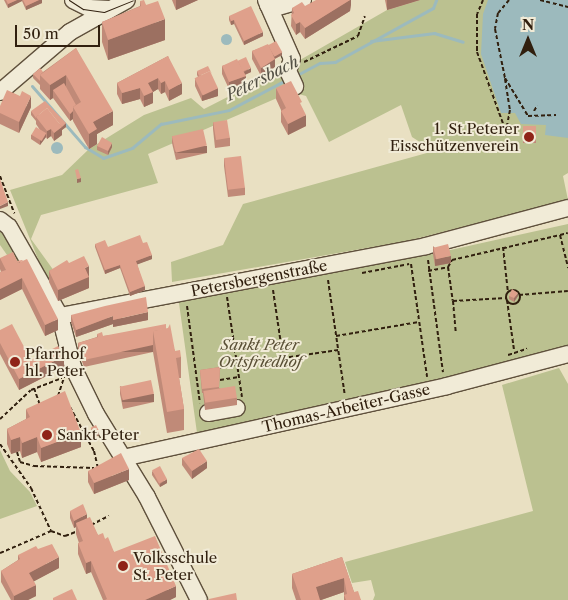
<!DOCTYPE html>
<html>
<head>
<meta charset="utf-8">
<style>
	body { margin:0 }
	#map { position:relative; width:568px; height:600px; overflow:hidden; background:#e9e0c2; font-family:"Libre Caslon Text",serif }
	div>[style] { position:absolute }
	.green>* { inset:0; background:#bbc190 }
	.water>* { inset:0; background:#9cbabd }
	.round { border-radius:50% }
	.stream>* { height:3px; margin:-1.5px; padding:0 1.5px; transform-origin:1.5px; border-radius:1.5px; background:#9cbabd }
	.path>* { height:2px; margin-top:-1px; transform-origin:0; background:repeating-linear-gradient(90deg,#31200f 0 4px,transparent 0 6.5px) }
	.path>.ring { margin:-1px; padding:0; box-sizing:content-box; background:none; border:2px solid #31200f; border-radius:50% }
	.roads { filter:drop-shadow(1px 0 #5f503c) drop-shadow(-1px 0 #5f503c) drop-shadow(0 1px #5f503c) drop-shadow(0 -1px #5f503c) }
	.minor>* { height:16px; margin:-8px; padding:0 8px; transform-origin:8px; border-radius:8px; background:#f1ebd7 }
	.tram>* { height:1px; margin:-0.5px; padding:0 0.5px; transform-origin:0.5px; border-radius:0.5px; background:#31200f }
	.wall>* { inset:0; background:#c08a78; transform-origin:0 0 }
	.shaded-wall>* { inset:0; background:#9c7061; transform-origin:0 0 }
	.building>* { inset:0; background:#dfa08b; transform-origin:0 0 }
	.dots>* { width:14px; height:14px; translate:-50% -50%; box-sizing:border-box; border:2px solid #f1ebd7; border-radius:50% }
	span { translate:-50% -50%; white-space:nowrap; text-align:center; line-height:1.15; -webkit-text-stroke:4px #f1ebd7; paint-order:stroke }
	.poi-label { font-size:15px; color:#31200f }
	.right { translate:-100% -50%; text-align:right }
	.left { translate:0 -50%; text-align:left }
	.street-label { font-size:15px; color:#31200f }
	.park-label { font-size:15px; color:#5a5036; font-style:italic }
	.water-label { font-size:16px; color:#514e43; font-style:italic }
	.north { position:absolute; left:503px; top:15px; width:50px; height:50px; -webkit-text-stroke:4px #f1ebd7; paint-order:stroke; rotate:0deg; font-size:14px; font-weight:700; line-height:20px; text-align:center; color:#31200f }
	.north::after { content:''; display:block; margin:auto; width:18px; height:22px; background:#31200f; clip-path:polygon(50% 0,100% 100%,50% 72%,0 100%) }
	.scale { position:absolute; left:15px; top:25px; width:85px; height:22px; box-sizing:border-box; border:2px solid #31200f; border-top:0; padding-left:6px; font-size:15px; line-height:18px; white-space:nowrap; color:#31200f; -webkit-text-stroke:4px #f1ebd7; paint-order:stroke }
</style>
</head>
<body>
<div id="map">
	<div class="green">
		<i style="clip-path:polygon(420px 0,568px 0,568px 173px,563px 176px,568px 200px,407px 241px,172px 282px,171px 262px,223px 245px,243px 204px,434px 151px,412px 137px,401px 105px,329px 142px,306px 96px,291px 92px,148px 154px,158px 183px,41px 215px,31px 239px,57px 275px,47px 281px,10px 190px,62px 175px,89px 149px,144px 115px,191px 98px,204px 109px,300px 60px,387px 10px)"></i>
		<i style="clip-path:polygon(568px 224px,568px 346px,447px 379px,197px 433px,178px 296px,428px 255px)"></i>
		<i style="clip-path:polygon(0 231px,7px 237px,19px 260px,12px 262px,0 245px)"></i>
		<i style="clip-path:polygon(559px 368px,568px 384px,568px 600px,373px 600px,375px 595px,371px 580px,352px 583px,345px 562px,533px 511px,502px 385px)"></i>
		<i style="clip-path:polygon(0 450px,10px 471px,30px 492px,37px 506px,0 519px)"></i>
	</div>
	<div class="water">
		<i style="clip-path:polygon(488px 0,568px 0,568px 138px,545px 135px,546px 125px,521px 124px,515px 113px,501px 113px,481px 54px,483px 14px)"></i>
		<i class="round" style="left:220.5px;top:33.5px;width:11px;height:11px"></i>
		<i class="round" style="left:51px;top:142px;width:12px;height:12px"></i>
	</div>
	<div class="stream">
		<i style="left:371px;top:41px;width:64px;rotate:-7.2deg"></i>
		<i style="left:434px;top:33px;width:30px;rotate:17deg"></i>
		<i style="left:297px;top:75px;width:26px;rotate:-28deg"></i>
		<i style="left:320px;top:63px;width:15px;rotate:-4deg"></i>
		<i style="left:335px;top:62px;width:112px;rotate:-28.9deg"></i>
		<i style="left:433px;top:8px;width:9px;rotate:-69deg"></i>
		<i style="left:32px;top:86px;width:81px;rotate:49deg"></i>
		<i style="left:85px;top:147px;width:21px;rotate:31deg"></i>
		<i style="left:103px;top:158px;width:31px;rotate:-19deg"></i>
		<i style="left:132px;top:148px;width:38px;rotate:-40deg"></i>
		<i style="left:161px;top:124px;width:69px;rotate:-11.6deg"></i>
		<i style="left:229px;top:110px;width:64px;rotate:-27.8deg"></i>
	</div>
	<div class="path">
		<i style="left:483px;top:0;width:15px;rotate:113deg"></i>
		<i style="left:477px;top:14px;width:38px;rotate:90deg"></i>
		<i style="left:477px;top:52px;width:90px;rotate:70deg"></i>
		<i style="left:509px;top:0;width:17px;rotate:130deg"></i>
		<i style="left:498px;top:13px;width:16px;rotate:101deg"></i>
		<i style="left:495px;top:29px;width:50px;rotate:78.5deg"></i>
		<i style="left:505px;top:78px;width:44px;rotate:58.8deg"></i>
		<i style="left:528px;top:116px;width:28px;rotate:-2deg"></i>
		<i style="left:540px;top:0;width:29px;rotate:14deg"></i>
		<i style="left:304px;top:62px;width:60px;rotate:-25.7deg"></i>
		<i style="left:358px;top:36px;width:21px;rotate:-71deg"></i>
		<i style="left:505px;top:79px;width:31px;rotate:81deg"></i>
		<i style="left:510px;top:110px;width:20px;rotate:101deg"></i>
		<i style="left:534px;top:111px;width:6px;rotate:-59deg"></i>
		<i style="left:0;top:176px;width:40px;rotate:69deg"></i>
		<i style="left:560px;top:235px;width:8px;rotate:-14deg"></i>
		<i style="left:503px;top:247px;width:46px;rotate:83.8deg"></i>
		<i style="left:428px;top:260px;width:113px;rotate:82.4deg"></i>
		<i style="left:411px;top:264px;width:114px;rotate:81.9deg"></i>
		<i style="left:448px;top:267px;width:34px;rotate:82deg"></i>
		<i style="left:453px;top:301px;width:53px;rotate:-3.2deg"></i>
		<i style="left:428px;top:271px;width:20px;rotate:-11deg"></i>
		<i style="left:448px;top:267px;width:8px;rotate:-60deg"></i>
		<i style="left:452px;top:260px;width:111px;rotate:-13deg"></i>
		<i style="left:560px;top:235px;width:34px;rotate:76deg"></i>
		<i style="left:362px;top:273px;width:48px;rotate:-10.8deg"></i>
		<i style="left:328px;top:280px;width:117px;rotate:81.7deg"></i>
		<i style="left:273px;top:290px;width:69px;rotate:81.6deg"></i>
		<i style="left:283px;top:358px;width:56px;rotate:-8.3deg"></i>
		<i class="ring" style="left:506px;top:290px;width:12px;height:12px"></i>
		<i style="left:519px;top:295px;width:49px;rotate:-4.7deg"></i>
		<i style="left:227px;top:297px;width:101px;rotate:81.5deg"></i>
		<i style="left:507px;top:300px;width:50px;rotate:82deg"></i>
		<i style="left:453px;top:301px;width:32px;rotate:85deg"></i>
		<i style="left:187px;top:306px;width:98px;rotate:82.4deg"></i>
		<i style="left:336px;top:336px;width:84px;rotate:-9.6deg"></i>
		<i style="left:508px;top:355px;width:20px;rotate:-18deg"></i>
		<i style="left:218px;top:368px;width:65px;rotate:-9.8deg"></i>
		<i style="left:220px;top:380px;width:19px;rotate:-9deg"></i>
		<i style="left:34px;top:388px;width:18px;rotate:71deg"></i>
		<i style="left:58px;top:396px;width:20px;rotate:-72deg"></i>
		<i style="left:70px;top:407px;width:50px;rotate:61.4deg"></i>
		<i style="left:94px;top:451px;width:17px;rotate:77deg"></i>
		<i style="left:0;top:419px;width:42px;rotate:-43.1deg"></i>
		<i style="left:31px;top:390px;width:33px;rotate:-21deg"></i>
		<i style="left:0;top:444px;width:54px;rotate:54.8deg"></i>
		<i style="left:31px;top:488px;width:47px;rotate:65.1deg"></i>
		<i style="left:51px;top:531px;width:15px;rotate:20deg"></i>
		<i style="left:65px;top:536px;width:14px;rotate:-21deg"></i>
		<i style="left:17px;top:452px;width:10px;rotate:73deg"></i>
		<i style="left:20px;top:462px;width:15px;rotate:16deg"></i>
		<i style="left:34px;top:466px;width:60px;rotate:1.9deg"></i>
		<i style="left:91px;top:525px;width:20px;rotate:-27deg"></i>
		<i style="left:0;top:553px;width:56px;rotate:-23.3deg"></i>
	</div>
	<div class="roads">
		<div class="minor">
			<i style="left:73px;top:0;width:18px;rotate:27deg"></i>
			<i style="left:89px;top:8px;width:20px;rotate:3deg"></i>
			<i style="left:266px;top:0;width:64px;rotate:66.2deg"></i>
			<i style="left:292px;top:59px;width:9px;rotate:108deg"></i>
			<i style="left:268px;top:5px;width:10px;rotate:11deg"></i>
			<i style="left:278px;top:7px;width:26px;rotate:-16deg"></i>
			<i style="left:288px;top:71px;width:17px;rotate:65deg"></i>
			<i style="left:0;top:92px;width:92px;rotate:-40.6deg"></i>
			<i style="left:70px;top:32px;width:65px;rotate:-29.3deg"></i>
			<i style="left:0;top:220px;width:11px;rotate:38deg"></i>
			<i style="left:9px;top:227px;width:103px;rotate:60.2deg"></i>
			<i style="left:60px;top:316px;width:373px;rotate:-10.8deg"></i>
			<i style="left:426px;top:246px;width:147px;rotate:-15deg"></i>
			<i style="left:60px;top:316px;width:53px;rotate:75.7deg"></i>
			<i style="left:73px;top:367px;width:52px;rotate:63.9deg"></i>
			<i style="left:96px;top:414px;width:97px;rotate:58.4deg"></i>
			<i style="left:147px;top:497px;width:115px;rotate:63.2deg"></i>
			<i style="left:208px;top:413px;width:29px;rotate:-10deg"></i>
			<i style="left:123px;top:458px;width:332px;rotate:-12.5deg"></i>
			<i style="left:447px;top:386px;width:125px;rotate:-14.8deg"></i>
		</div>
	</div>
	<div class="tram">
		<i style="left:69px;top:0;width:17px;rotate:33deg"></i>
		<i style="left:83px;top:9px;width:21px;rotate:8deg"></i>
		<i style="left:104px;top:12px;width:31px;rotate:-22deg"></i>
	</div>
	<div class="wall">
		<i style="clip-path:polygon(4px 0,42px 0,42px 3px,26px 10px,22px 1px,8px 8px)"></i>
		<i style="clip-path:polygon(172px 0,198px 0,176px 10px)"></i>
		<i style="clip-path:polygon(351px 0,350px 11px,305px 39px,300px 32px,296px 35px,291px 26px,292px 8px)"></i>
		<i style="clip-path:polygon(385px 0,420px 0,387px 10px)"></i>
		<i style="clip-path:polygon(140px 1px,146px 5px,165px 40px,108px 60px,102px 42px,102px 22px,140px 6px)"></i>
		<i style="clip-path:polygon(229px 16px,263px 36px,244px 45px,234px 24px,231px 25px,229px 20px)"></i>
		<i style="clip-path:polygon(268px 45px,282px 55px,275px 59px,275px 67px,261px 76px,252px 59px,252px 51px)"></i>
		<i style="clip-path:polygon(76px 48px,113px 125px,97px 134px,97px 144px,89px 149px,73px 121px,73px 119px,70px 121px,53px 98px,50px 100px,40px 89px,40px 85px,33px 78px,33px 74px,43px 72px)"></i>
		<i style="clip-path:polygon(168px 56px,182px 94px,169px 101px,165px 92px,161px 94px,158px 89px,153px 92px,153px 103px,144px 107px,140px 99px,122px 104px,117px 94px,117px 83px)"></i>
		<i style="clip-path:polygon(238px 61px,251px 72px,245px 75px,246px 84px,229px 89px,222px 74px,222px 66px)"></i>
		<i style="clip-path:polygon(197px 71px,218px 96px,202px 101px,195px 86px,195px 79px,198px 77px,197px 75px)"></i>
		<i style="clip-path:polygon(276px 88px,302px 108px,306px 126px,288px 135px,281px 122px,281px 110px,276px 99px)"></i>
		<i style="clip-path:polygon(0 106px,31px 107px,19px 133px,0 124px)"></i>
		<i style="clip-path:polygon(31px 111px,66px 127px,62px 130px,62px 135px,54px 141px,51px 136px,47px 139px,46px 137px,40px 145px,31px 139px,31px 135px,40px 130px,36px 124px,36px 121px,31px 115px)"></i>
		<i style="clip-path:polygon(213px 122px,230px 138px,230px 146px,215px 148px,213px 129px)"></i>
		<i style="left:523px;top:126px;width:13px;height:17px"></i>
		<i style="clip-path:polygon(172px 136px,207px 153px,176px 160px,172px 143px)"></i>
		<i style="clip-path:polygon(97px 146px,112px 147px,108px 155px,97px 150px)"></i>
		<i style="clip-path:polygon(224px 158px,245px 188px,245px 195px,228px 197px,224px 166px)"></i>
		<i style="clip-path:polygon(143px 243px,152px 259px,137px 264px,145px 290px,130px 296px,120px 268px,105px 274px,95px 247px,95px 244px,108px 247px)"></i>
		<i style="clip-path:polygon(433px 246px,451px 263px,435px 266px,433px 254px)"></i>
		<i style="clip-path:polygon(0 258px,17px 261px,58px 330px,45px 336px,22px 289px,0 300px,0 272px,1px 272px,0 269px)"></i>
		<i style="clip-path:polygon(69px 263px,89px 277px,89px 288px,58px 301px,49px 282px,49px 271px)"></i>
		<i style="clip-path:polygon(509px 296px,518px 296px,514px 302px,509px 299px)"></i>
		<i style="clip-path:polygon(71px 315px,148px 320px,113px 327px,113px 324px,76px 337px,71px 322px)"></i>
		<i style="clip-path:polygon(166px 329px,175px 351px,181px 357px,181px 378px,179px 378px,184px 409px,184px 430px,167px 433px,153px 352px,84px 367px,78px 350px,78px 343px,97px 337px,97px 334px,103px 336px)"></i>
		<i style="clip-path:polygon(0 330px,31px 360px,64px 367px,19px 390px,0 354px)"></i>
		<i style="clip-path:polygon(220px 367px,219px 388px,237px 398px,237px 405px,205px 410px,203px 393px,202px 393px,200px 370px)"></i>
		<i style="clip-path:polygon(120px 386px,154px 402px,123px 409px,120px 394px)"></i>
		<i style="clip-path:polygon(26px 409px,81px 447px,41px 462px,37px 452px,22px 458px,20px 451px,11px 454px,7px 444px,7px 429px,26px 419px)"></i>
		<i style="clip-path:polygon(91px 428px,99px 435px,94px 437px,91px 431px)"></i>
		<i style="clip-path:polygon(182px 458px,207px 468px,192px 479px,182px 465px)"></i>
		<i style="clip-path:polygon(88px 471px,129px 480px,94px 494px,88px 482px)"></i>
		<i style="clip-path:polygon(152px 471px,167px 483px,160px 487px,152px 475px)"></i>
		<i style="clip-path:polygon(70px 511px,87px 519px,98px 535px,105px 539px,114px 552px,176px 597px,170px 600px,103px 600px,91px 572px,86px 574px,78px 554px,78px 543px,79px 543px,76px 534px,76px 527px,74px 528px,70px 518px)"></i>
		<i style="clip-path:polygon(18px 555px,59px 568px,34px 581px,36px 596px,28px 600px,11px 600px,1px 582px,1px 571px,18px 560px)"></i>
		<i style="clip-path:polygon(342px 557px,354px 592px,361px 600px,344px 600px,344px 592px,321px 600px,296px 600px,292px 588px,292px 574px)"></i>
	</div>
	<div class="shaded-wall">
		<i style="clip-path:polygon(17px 0,22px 0,22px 1px,8px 8px,8px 4px)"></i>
		<i style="clip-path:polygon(39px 0,42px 0,42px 3px,26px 10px,26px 6px)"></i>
		<i style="clip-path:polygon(176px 0,198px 0,176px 10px)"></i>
		<i style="clip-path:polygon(350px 0,351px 0,351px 5px,350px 11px,305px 39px,305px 28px)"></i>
		<i style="clip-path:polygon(387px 0,420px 0,387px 10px)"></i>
		<i style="clip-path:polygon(165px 19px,165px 40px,108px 60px,108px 40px)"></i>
		<i style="clip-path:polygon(234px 20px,234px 24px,231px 25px,231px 21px)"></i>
		<i style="clip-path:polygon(300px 22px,300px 32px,296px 35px,296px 24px)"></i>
		<i style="clip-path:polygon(263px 32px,263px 36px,244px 45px,244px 41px)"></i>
		<i style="clip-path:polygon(282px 52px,282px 55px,272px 60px,272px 56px)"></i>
		<i style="clip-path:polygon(275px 59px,275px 67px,261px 76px,261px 68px)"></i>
		<i style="clip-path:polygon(251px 68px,251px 72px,242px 76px,242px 73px)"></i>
		<i style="clip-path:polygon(66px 75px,66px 89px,53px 90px,53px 98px,50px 100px,50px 85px)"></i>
		<i style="clip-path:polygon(246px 76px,246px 84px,229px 89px,229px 82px)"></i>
		<i style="clip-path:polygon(158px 78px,158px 89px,153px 92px,153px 103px,144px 107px,144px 96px,148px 83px)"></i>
		<i style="clip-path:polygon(165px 81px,165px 92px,161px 94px,161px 83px)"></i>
		<i style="clip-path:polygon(182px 83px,182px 94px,169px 101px,169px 90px)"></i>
		<i style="clip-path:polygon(140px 88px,140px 99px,122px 104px,122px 93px)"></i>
		<i style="clip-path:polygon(218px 88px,218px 96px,202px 101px,202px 94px)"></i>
		<i style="clip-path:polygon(31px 96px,31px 107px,19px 133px,19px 122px)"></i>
		<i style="clip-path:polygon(73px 111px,73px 119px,70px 121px,70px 114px)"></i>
		<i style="clip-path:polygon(113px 111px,113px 125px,97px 134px,97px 144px,89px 149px,89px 134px,93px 122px)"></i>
		<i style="clip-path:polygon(306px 115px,306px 126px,288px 135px,288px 124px)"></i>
		<i style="clip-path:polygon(66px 123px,66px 127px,62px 130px,62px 135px,54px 141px,54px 133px)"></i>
		<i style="clip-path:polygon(51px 129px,51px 136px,47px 139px,47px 131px)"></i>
		<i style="clip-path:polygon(46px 133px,46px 137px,40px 145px,40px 141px)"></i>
		<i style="clip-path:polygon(112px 143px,112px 147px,108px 155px,108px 151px)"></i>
		<i style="left:207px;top:146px;width:7px;height:32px;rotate:90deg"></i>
		<i style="clip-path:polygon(81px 178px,81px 182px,77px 183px,77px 179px)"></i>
		<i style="clip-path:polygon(8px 202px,8px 206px,0 209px,0 206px)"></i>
		<i style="clip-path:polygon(152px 255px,152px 259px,136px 265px,136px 261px)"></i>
		<i style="clip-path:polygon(451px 256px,451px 263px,435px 266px,435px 259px)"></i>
		<i style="clip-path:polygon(120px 265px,120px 268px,105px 274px,105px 270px)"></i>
		<i style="clip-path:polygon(89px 266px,89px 288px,58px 301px,58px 290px,85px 268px)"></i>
		<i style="clip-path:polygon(22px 278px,22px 289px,0 300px,0 289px)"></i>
		<i style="clip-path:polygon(145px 286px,145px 290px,130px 296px,130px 292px)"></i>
		<i style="clip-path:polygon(518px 293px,518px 296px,514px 302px,514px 298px)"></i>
		<i style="clip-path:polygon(148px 312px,148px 320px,113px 327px,113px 320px)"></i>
		<i style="clip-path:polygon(113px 316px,113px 324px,76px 337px,76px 330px)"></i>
		<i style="clip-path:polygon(58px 319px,58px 330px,45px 336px,45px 325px)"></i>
		<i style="left:153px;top:345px;width:7px;height:71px;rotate:90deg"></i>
		<i style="clip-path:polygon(64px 356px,64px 367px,19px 390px,19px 379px)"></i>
		<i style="left:154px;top:394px;width:8px;height:32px;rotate:90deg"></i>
		<i style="clip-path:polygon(99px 431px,99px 435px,94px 437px,94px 434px)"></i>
		<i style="clip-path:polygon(81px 433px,81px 447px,41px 462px,41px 448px)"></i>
		<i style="clip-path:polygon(20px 437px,20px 451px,11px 454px,11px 440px)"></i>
		<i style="clip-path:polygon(37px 437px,37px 452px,22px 458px,22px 443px)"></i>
		<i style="clip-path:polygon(207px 461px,207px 468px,192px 479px,192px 471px)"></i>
		<i style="clip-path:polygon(129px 469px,129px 480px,94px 494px,94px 483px)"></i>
		<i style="clip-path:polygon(167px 479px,167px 483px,160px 487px,160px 484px)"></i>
		<i style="clip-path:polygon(87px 514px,87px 521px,76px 523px,76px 527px,74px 528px,74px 521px)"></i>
		<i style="clip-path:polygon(59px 557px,59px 568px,29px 584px,29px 573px)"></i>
		<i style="clip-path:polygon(91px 561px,91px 572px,86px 574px,86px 563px)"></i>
		<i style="clip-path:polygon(344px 578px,344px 592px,321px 600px,316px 600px,316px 587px)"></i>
		<i style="clip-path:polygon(36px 585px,36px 596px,28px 600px,14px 600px,14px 596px)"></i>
		<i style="clip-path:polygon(176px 586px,176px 597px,170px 600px,145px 600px)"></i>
	</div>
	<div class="building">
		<i style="clip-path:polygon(6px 0,17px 0,8px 4px)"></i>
		<i style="clip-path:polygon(23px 0,39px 0,26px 6px)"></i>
		<i style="clip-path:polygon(144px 0,146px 5px,158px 1px,165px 19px,108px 40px,102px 22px,141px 6px,140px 1px)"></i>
		<i style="clip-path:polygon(316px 0,350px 0,305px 28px,300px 22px,296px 24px,291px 15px,294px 13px,292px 8px,302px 2px,305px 6px)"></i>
		<i style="clip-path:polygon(251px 6px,263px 32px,244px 41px,234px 20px,231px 21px,229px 16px)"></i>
		<i style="left:276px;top:41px;width:13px;height:9px;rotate:61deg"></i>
		<i style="clip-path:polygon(268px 44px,275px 59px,261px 68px,252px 51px)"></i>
		<i style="clip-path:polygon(76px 48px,113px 111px,93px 122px,97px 129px,89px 134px,73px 107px,81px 102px,66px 75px,50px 85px,40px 75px)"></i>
		<i style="clip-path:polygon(168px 56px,182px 83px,169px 90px,165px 81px,161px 83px,158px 78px,148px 83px,153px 92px,144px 96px,140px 88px,122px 93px,117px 83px)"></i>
		<i style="left:246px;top:57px;width:12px;height:9px;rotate:66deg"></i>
		<i style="clip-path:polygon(237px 59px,246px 76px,229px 82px,222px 66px)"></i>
		<i style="clip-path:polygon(208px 66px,212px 74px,210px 71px,199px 76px,197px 71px)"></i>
		<i style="clip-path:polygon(40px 68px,43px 72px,40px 75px,40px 81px,33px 74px)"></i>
		<i style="left:210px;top:71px;width:19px;height:17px;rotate:65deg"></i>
		<i style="clip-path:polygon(291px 81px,302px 102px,300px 103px,306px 115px,288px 124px,281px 111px,286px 108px,276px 88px)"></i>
		<i style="clip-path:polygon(64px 83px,76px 105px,73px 107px,73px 111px,70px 114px,53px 90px)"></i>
		<i style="clip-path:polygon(7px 90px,20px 96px,22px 91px,31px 96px,19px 122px,0 113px,0 106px)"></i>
		<i style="clip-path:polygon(45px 101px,66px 123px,62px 127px,47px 108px,36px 117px,36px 118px,31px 111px)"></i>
		<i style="clip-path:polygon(47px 108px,62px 127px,54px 133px,51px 129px,47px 131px,36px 117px)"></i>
		<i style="left:227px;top:120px;width:18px;height:14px;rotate:81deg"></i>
		<i style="left:523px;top:126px;width:13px;height:13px"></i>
		<i style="left:36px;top:127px;width:12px;height:9px;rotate:31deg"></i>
		<i style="left:203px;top:129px;width:17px;height:32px;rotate:77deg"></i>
		<i style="clip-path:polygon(102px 137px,112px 143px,108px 151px,97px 146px)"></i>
		<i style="left:241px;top:156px;width:32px;height:17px;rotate:83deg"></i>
		<i style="clip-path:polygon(78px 169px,81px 178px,77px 179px,75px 170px)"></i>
		<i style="clip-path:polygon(0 179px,8px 202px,0 206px)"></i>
		<i style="clip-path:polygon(140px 235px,143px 243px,147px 242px,152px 255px,136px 261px,145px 286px,130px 292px,120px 265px,105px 270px,95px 244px,105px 240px,108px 247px)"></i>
		<i style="left:448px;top:244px;width:12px;height:15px;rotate:76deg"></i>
		<i style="clip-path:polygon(13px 252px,18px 263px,27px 259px,58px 319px,45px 325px,22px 278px,0 289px,0 272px,6px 270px,0 258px)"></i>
		<i style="clip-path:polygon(84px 256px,89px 266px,85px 268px,89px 277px,58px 290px,49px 271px,67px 260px,69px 263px)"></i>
		<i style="clip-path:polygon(22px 260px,23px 261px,18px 263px,17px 261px)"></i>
		<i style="clip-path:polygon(512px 289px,518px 293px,514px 298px,509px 296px)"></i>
		<i style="clip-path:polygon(146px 297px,148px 312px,113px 320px,113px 316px,76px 330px,71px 315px,105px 306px)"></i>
		<i style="clip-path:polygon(12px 324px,31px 360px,58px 346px,64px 356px,19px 379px,0 343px,0 330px)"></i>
		<i style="clip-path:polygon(166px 324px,166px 329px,153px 331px,153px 345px,84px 360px,78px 343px,98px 337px,97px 334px,102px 332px,103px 336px)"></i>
		<i style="clip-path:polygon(170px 324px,175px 351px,180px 350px,181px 357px,176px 358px,184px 409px,167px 412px,153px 331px,168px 328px)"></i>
		<i style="clip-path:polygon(220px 367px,219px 387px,202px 389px,200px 370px)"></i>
		<i style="left:151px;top:380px;width:14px;height:32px;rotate:78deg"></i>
		<i style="left:235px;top:386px;width:12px;height:32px;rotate:81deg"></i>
		<i style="clip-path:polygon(65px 391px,81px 433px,41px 448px,37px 437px,22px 443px,20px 437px,11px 440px,7px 429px,30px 417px,26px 409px)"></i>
		<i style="left:96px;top:425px;width:7px;height:6px;rotate:63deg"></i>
		<i style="clip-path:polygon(199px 449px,207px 461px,192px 471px,182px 458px)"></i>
		<i style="clip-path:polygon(121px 453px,129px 469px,94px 483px,88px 471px)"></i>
		<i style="left:160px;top:466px;width:15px;height:9px;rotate:62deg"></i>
		<i style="clip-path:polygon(83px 504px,87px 514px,74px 521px,70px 511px)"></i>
		<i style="clip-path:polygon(90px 517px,98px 535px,103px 533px,105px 539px,108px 537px,114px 552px,155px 536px,176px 586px,145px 600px,105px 600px,107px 599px,91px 561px,86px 563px,78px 543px,83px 541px,76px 523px)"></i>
		<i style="clip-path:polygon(52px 544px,59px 557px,29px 573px,36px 585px,14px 596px,1px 571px,20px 559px,18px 555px,36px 546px,38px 549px)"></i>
		<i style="clip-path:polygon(342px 557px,354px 592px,358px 591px,361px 600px,346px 600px,344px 595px,347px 594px,344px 578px,316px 587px,320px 600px,301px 600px,292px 574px)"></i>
		<i style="clip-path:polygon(72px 589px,77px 600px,53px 600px,53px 598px)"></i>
		<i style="clip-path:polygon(236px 593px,237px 600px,209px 600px,209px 599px)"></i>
	</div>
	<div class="dots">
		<i style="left:529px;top:137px;background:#8f2418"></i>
		<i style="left:15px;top:362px;background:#8f2418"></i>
		<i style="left:47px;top:435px;background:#8f2418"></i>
		<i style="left:123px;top:566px;background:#8f2418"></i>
	</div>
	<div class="poi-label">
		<span class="right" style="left:519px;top:137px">1. St.Peterer<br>Eisschützenverein</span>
		<span class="left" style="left:25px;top:362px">Pfarrhof<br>hl. Peter</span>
		<span class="left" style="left:57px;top:435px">Sankt Peter</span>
		<span class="left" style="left:133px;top:566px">Volksschule<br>St. Peter</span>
	</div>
	<div class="street-label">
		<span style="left:259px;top:278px;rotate:-11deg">Petersbergenstraße</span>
		<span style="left:346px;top:408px;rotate:-13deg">Thomas-Arbeiter-Gasse</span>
	</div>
	<div class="park-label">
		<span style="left:260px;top:353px">Sankt Peter<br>Ortsfriedhof</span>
	</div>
	<div class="water-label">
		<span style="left:262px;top:78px;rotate:-27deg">Petersbach</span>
	</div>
	<div class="north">N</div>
	<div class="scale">50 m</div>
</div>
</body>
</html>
